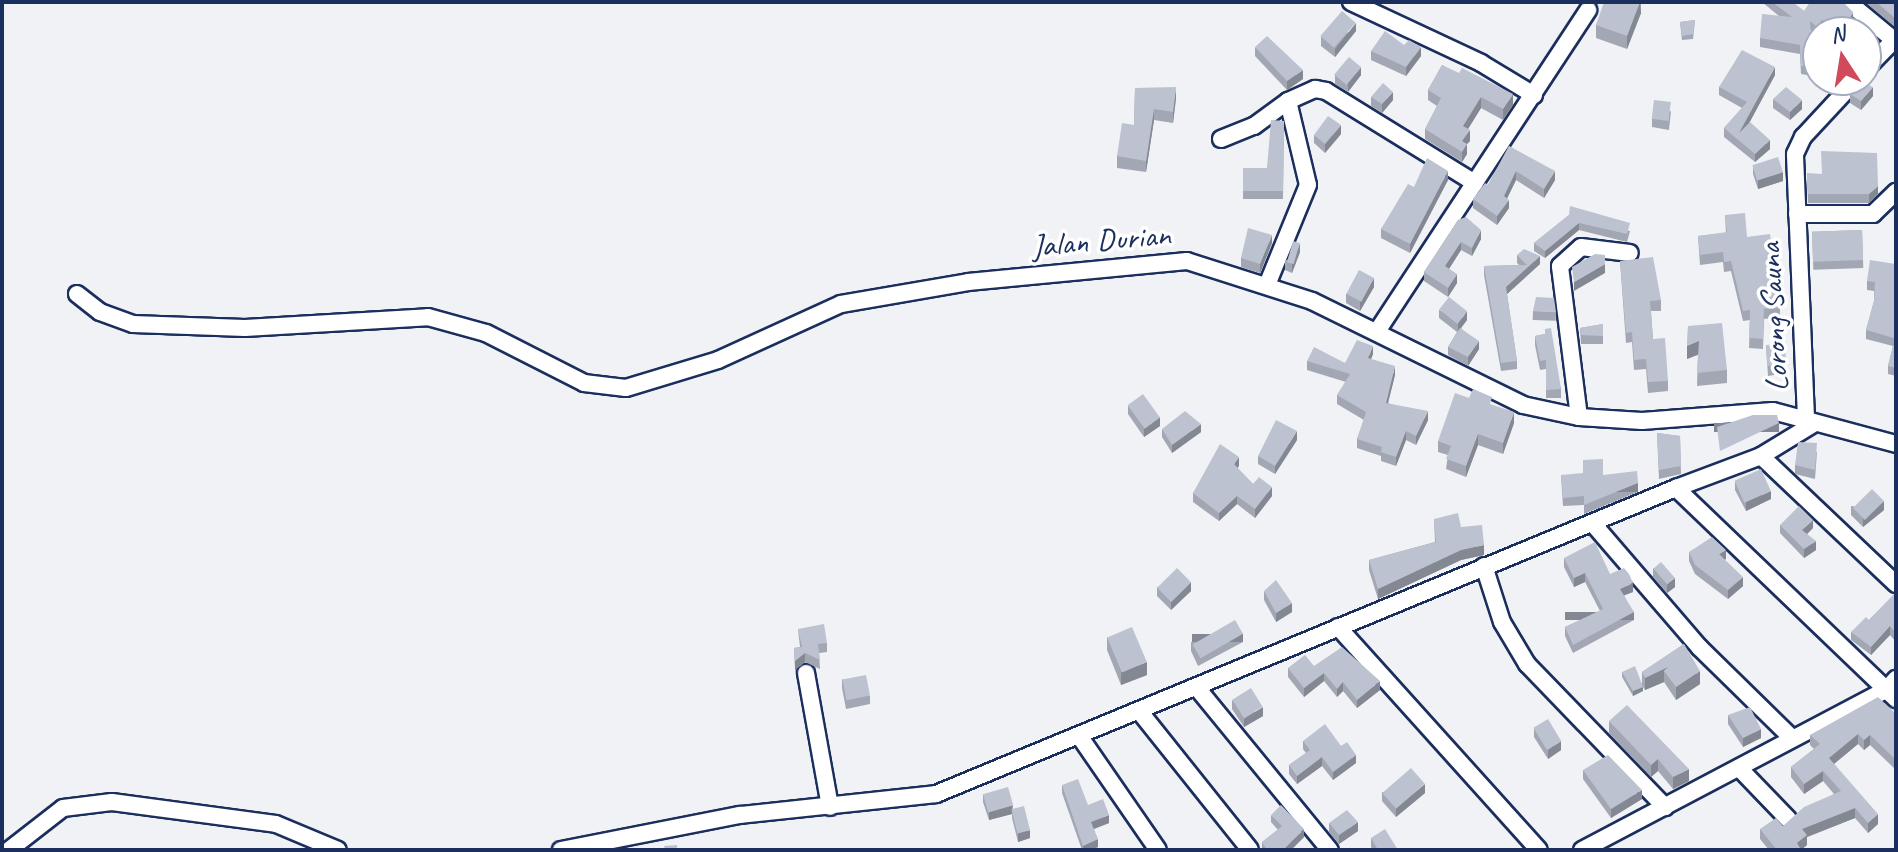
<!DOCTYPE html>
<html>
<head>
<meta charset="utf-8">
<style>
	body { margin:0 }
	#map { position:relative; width:1898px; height:852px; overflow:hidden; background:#f1f2f5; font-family:Caveat,sans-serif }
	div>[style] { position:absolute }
	.roads { filter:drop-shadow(2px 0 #1b2f5e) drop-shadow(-2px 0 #1b2f5e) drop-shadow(0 2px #1b2f5e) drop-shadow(0 -2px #1b2f5e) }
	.minor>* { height:16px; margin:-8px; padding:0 8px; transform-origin:8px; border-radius:8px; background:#fff }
	.wall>* { inset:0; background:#a2a7b3; transform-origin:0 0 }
	.shaded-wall>* { inset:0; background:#848892; transform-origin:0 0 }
	.building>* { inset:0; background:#bcc2d0; transform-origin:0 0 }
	span { translate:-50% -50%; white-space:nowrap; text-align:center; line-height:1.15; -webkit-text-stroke:7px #fff; paint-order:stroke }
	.street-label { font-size:32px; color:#1b2f5e }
	.frame { position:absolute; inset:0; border:4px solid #1b2f5e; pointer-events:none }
	.north { position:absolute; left:1802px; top:16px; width:80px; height:80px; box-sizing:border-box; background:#fff; border:2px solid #a4acbf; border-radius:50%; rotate:348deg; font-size:22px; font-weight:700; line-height:32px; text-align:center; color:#1b2f5e }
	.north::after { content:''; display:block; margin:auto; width:28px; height:36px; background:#d1495b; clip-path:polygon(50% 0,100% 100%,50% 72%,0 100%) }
</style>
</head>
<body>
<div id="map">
	<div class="roads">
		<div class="minor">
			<i style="left:1351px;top:2px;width:144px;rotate:25.1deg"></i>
			<i style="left:1481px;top:63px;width:62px;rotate:31.1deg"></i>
			<i style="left:1848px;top:2px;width:60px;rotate:39.6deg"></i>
			<i style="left:1866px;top:69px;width:43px;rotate:-45.9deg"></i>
			<i style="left:1288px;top:101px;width:30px;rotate:-24deg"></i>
			<i style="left:1315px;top:89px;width:11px;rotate:10deg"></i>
			<i style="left:1326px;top:91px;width:175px;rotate:31.7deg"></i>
			<i style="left:1221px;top:139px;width:35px;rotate:-22deg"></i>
			<i style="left:1254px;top:126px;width:42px;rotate:-36.3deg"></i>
			<i style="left:1288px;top:101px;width:86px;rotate:76.6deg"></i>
			<i style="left:1308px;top:185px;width:108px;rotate:112.3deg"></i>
			<i style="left:1797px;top:214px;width:76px"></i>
			<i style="left:1873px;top:214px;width:32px;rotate:-44deg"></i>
			<i style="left:77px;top:294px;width:29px;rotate:38deg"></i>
			<i style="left:100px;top:312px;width:35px;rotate:20deg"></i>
			<i style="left:133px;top:324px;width:112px;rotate:2deg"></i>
			<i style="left:245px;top:328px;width:183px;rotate:-3.4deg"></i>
			<i style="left:428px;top:317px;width:60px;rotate:15.4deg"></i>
			<i style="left:486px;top:333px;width:110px;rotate:27deg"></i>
			<i style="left:584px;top:383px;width:42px;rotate:6.8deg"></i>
			<i style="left:626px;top:388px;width:96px;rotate:-16.9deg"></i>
			<i style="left:718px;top:360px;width:135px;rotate:-24.5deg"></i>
			<i style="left:841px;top:304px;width:129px;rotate:-9.8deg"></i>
			<i style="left:968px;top:282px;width:220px;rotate:-5.5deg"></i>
			<i style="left:1187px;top:261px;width:131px;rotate:17.7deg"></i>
			<i style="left:1312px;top:301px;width:235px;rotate:26.2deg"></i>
			<i style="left:1523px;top:405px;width:57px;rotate:12.1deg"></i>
			<i style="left:1579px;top:417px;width:63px;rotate:3.6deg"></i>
			<i style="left:1642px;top:421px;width:131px;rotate:-4.4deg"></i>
			<i style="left:1773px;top:411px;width:127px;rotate:15deg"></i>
			<i style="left:1378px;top:330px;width:383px;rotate:-56.7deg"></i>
			<i style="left:1579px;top:417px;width:152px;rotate:-97.2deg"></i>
			<i style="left:1560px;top:266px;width:28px;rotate:-42deg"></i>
			<i style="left:1581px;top:247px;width:49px;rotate:7deg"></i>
			<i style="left:1806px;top:418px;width:264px;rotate:-92.4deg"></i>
			<i style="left:1795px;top:154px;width:19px;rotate:-65deg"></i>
			<i style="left:1803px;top:137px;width:78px;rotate:-47.1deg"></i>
			<i style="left:1815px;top:423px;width:63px;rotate:148.6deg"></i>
			<i style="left:1761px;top:456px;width:186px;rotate:43.5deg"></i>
			<i style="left:1676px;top:488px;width:91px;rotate:-20.6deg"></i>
			<i style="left:1595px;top:526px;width:160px;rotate:49.3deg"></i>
			<i style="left:1699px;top:647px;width:130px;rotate:44.4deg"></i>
			<i style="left:1484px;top:566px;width:59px;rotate:72.2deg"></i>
			<i style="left:1502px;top:622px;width:49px;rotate:59.2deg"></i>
			<i style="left:1527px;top:664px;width:199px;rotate:46deg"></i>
			<i style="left:1338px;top:627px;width:300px;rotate:48deg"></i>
			<i style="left:806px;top:673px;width:136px;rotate:79.8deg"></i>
			<i style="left:1198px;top:689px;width:208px;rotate:50.7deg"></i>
			<i style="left:1140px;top:712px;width:176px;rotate:51.4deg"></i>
			<i style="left:1080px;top:737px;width:137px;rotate:55.4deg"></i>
			<i style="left:1739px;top:768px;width:71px;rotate:46.1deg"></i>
			<i style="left:9px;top:850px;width:68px;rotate:-37.9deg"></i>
			<i style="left:63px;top:808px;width:49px;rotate:-7deg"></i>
			<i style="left:112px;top:802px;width:165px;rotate:7.6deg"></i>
			<i style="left:276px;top:824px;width:67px;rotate:22.8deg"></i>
			<i style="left:561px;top:850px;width:182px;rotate:-11.1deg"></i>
			<i style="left:740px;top:815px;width:197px;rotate:-6.1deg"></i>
			<i style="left:936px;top:794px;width:801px;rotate:-22.47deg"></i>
			<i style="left:1676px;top:488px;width:305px;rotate:43.8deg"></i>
			<i style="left:1582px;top:850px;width:344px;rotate:-27.8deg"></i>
			<i style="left:1886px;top:690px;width:15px;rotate:-48deg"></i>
		</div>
	</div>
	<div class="wall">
		<i style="clip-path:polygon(1641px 2px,1641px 13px,1627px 49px,1596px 38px,1596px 25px)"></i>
		<i style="clip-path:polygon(1762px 2px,1792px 2px,1804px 11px,1853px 20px,1848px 30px,1857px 32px,1828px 32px,1822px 28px,1817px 35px,1810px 30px,1813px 76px,1801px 74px,1800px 54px,1760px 47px,1760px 38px,1779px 16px)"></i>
		<i style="clip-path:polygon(1865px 2px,1896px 2px,1895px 27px)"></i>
		<i style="clip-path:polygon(1695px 20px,1693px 39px,1682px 40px,1680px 22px)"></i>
		<i style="clip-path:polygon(1356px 31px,1335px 57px,1321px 46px,1321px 37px)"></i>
		<i style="clip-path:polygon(1255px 47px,1303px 79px,1287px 90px,1255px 56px)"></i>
		<i style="clip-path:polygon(1371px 51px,1421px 56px,1406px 76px,1371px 60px)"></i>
		<i style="clip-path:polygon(1442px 65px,1513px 105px,1503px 120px,1481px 108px,1468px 129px,1470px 141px,1467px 144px,1467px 154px,1462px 162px,1425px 139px,1425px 129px,1437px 106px,1428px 100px,1428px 90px)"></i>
		<i style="clip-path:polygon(1335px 75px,1361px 75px,1348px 92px,1335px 84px)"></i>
		<i style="clip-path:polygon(1775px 75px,1749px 123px,1770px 149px,1755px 162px,1724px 137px,1724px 128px,1742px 108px,1719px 95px,1719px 87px)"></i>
		<i style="clip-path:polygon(1896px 76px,1896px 95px,1894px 93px,1894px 84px)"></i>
		<i style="clip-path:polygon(1821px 80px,1841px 80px,1831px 91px,1821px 84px)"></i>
		<i style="clip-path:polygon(1135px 88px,1176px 98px,1173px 123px,1154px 120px,1146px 172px,1117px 168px,1117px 156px,1134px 125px)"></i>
		<i style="clip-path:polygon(1850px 94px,1873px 96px,1861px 110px,1850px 103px)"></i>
		<i style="clip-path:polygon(1371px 97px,1393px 100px,1382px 113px,1371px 106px)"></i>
		<i style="clip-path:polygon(1773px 99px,1802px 109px,1790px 120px,1773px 108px)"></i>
		<i style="clip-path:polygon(1671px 111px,1669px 130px,1652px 127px,1652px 119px)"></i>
		<i style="clip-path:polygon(1284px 121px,1283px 199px,1243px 199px,1243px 168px,1267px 168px)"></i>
		<i style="clip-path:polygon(1341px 134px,1325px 153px,1314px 143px,1314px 135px)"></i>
		<i style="clip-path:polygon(1509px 146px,1555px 180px,1544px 198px,1516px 180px,1507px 198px,1509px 208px,1497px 225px,1473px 208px,1473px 199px,1488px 185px)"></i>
		<i style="clip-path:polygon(1753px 166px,1783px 181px,1758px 189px,1753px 174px)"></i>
		<i style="clip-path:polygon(1807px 173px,1878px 194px,1869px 203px,1808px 203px)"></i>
		<i style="clip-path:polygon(1448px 180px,1410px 253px,1381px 238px,1381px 229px,1414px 187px)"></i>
		<i style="clip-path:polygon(1569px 215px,1630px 231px,1627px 242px,1579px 230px,1545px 258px,1534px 251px,1534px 243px)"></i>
		<i style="clip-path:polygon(1725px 215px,1747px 237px,1773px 255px,1773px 265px,1770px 266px,1780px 307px,1780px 317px,1764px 319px,1763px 349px,1749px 348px,1750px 320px,1743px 321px,1731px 271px,1724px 272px,1723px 262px,1700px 265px,1698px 236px,1726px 233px)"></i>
		<i style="clip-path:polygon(1458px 220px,1481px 239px,1472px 256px,1461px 250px,1449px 269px,1457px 283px,1448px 297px,1424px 281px,1424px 272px)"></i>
		<i style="left:1862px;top:230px;width:38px;height:50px;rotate:88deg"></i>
		<i style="clip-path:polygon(1272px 243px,1260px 273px,1241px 267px,1241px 258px)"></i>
		<i style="clip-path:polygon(1300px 252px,1292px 273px,1285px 270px,1285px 261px)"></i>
		<i style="clip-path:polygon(1517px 255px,1540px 264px,1507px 294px,1517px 361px,1517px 369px,1501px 371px,1484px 275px,1484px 266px,1519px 265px,1517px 263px)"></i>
		<i style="clip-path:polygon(1620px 261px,1661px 300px,1661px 311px,1651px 311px,1653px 339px,1668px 381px,1668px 391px,1648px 393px,1646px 369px,1634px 370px,1632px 342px,1626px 343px)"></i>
		<i style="clip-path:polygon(1896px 264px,1896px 339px,1894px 346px,1896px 346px,1896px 376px,1888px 374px,1888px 366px,1893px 346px,1866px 339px,1866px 330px,1874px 301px,1874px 291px,1867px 290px,1867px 281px)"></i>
		<i style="clip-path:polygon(1374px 287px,1360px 311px,1346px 303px,1346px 294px)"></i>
		<i style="clip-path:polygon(1439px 310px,1467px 320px,1461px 328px,1479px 349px,1468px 366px,1448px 355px,1448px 347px,1457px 332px,1439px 318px)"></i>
		<i style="left:1533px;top:311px;width:23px;height:9px;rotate:2deg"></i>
		<i style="clip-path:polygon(1603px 324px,1603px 344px,1581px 344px,1580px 328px)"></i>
		<i style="clip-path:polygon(1688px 326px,1727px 370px,1727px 383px,1697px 386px,1698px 355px,1687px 359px)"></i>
		<i style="clip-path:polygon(1545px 334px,1561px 389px,1561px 398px,1546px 398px,1546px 369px,1540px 370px,1535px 345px,1535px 336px)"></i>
		<i style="clip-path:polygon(1766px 345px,1786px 365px,1786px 373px,1768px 376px)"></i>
		<i style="clip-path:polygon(1373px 354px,1371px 359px,1395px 375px,1388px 403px,1428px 420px,1416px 445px,1406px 440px,1396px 466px,1381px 461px,1381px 456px,1357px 448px,1357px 439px,1364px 420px,1337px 404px,1337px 395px,1346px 382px,1307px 370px,1307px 361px,1345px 363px)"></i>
		<i style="clip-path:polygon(1128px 405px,1160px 426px,1144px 437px,1128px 414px)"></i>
		<i style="clip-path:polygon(1492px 405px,1514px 423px,1503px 454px,1478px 445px,1466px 477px,1446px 469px,1448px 455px,1438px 452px,1438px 441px)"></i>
		<i style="clip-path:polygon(1162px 429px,1201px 432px,1172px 453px,1162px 437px)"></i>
		<i style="clip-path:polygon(1657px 433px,1680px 436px,1681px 474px,1659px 479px)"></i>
		<i style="clip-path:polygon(1297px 440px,1275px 474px,1258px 464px,1258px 456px)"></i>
		<i style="clip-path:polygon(1817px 452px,1815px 479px,1795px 474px,1795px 465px)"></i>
		<i style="clip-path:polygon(1239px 466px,1237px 468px,1253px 484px,1272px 496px,1255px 518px,1237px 504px,1219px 521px,1193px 502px,1193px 493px)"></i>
		<i style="clip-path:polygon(1561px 475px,1603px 475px,1638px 492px,1584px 514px,1584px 505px,1563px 506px)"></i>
		<i style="clip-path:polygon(1735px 481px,1771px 499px,1746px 511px,1735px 490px)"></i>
		<i style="clip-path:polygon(1851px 506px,1884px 510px,1863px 527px,1851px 515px)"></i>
		<i style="clip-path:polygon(1434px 519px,1461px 527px,1484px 555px,1461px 560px,1378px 599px,1369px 570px,1369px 560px,1435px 542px)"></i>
		<i style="clip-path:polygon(1780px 525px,1813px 528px,1807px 534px,1816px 550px,1804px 558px,1780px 533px)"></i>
		<i style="clip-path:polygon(1689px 552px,1726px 559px,1724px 560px,1743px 586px,1728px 599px,1695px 574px,1689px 561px)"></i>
		<i style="clip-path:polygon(1564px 558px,1610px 574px,1633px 592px,1624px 595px,1634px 620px,1573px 653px,1565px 636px,1565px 627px,1600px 611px,1585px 582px,1574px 587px,1564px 567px)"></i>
		<i style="clip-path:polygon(1653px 568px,1675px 587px,1667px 593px,1653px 577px)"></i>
		<i style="clip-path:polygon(1157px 587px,1191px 591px,1171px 610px,1157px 596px)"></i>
		<i style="clip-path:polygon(1264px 591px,1292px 612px,1276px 622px,1264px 600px)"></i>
		<i style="clip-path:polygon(1896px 593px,1896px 642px,1890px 635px,1871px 655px,1851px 640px,1851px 632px,1869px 620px)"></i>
		<i style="clip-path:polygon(798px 629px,827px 643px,827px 652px,819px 653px,820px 669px,805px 662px,795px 670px,794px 648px,800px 647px)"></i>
		<i style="clip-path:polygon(1107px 637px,1147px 675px,1121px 685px,1107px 650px)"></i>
		<i style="clip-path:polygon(1191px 642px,1243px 642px,1198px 666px,1191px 651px)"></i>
		<i style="clip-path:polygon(1684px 644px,1700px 684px,1676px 700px,1664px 682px,1645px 690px,1643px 687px,1643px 691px,1633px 696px,1622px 677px,1622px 672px,1642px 684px,1642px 672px)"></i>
		<i style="clip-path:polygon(1314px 666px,1380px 690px,1357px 708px,1343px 691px,1337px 697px,1324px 681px,1304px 697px,1288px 677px,1288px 668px)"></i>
		<i style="clip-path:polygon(842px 679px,870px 696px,870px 704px,846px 709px,842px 688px)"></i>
		<i style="clip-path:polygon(1232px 700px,1263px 716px,1244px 727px,1232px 709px)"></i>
		<i style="clip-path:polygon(1896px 714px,1896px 770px,1870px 745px,1864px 750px,1858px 744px,1834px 764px,1878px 824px,1868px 833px,1855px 818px,1807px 837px,1807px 845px,1801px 850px,1769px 850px,1760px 839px,1760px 829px,1783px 826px,1834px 794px,1823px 781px,1804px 794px,1791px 777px,1791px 767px,1814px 749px,1810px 745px,1810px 735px)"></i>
		<i style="clip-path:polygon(1728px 715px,1761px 738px,1743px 747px,1728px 724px)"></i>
		<i style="clip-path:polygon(1609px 721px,1689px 781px,1673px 789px,1658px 771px,1651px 777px,1609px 733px)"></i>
		<i style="clip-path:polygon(1534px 728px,1561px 750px,1548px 759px,1534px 737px)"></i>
		<i style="clip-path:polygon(1303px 741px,1341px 746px,1356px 763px,1333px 780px,1322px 766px,1297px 784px,1289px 774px,1289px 765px,1306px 753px,1303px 749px)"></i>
		<i style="clip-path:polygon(1583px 770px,1642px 799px,1611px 818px,1583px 779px)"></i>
		<i style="clip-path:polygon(1062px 785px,1109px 823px,1094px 829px,1098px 847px,1091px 850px,1082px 850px,1062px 793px)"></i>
		<i style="clip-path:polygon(1382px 792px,1425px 793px,1396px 817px,1382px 801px)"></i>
		<i style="clip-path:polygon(983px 794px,1013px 810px,1030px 838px,1018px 842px,1012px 818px,1012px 814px,989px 820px,983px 802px)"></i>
		<i style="clip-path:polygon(1271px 815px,1304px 837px,1291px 850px,1262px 850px,1262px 842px,1278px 830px,1271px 822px)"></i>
		<i style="clip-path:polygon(1329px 823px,1358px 831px,1339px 844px,1329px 832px)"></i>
		<i style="clip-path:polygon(1371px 838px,1398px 850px,1373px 850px,1371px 847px)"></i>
	</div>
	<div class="shaded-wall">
		<i style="clip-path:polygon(1640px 2px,1641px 13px,1627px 49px,1627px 36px)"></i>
		<i style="clip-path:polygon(1853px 12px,1853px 20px,1848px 32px,1844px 32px)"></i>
		<i style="clip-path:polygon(1822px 20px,1822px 28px,1818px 32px,1817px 35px,1817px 27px)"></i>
		<i style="clip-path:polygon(1356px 23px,1356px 31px,1335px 57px,1335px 49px)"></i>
		<i style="clip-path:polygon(1421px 47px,1421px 56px,1406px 76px,1406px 67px)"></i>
		<i style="clip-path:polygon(1361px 67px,1361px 75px,1348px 92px,1348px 83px)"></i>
		<i style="clip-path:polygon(1775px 67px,1775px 75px,1739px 142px,1739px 133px)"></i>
		<i style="clip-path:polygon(1303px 70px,1303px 79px,1287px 90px,1287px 81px)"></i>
		<i style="clip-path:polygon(1833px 80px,1841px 80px,1831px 91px,1831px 82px)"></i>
		<i style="clip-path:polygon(1176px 87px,1176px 98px,1173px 123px,1173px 112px)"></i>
		<i style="clip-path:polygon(1873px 87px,1873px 96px,1861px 110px,1861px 101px)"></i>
		<i style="clip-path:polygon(1393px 92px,1393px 100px,1382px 113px,1382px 104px)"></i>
		<i style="clip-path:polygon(1513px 94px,1513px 105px,1503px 120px,1503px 109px)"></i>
		<i style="clip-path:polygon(1481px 97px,1481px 108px,1463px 137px,1463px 126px)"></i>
		<i style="clip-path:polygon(1802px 100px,1802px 109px,1790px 120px,1790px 112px)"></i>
		<i style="clip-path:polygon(1154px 109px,1154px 120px,1146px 172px,1146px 161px)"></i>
		<i style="clip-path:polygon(1341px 125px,1341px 134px,1325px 153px,1325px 144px)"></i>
		<i style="clip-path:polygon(1470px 130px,1470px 141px,1467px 144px,1467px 154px,1462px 162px,1462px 141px)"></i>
		<i style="clip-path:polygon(1770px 140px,1770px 149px,1755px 162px,1755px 154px)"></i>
		<i style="clip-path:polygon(1448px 171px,1448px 180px,1410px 253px,1410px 244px)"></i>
		<i style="clip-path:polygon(1516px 171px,1516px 180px,1504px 205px,1504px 196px)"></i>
		<i style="clip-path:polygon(1555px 171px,1555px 180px,1544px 198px,1544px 189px)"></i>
		<i style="clip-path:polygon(1783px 172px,1783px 181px,1758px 189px,1758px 180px)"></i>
		<i style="clip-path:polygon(1878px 186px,1878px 194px,1869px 203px,1869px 194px)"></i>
		<i style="clip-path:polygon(1509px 200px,1509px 208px,1497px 225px,1497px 216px)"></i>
		<i style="clip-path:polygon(1579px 223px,1579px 230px,1545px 258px,1545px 251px)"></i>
		<i style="clip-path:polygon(1481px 230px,1481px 239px,1472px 256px,1472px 248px)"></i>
		<i style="clip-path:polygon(1272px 235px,1272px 243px,1260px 273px,1260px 264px)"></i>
		<i style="clip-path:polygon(1461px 242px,1461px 250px,1445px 275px,1445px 266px)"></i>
		<i style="clip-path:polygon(1300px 243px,1300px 252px,1292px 273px,1292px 264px)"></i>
		<i style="clip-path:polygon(1540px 256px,1540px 264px,1506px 295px,1506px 287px)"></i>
		<i style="clip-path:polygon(1605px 264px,1605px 273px,1574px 291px,1574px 282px)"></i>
		<i style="clip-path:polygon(1457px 274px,1457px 283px,1448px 297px,1448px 288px)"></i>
		<i style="clip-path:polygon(1374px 278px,1374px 287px,1360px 311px,1360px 302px)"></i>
		<i style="clip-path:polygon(1467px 311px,1467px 320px,1458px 332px,1458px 324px)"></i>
		<i style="clip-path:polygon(1479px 341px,1479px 349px,1468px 366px,1468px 357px)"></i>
		<i style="clip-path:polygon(1699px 341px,1699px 354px,1687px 359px,1687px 346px)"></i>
		<i style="clip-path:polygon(1373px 346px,1373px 354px,1368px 367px,1368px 358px)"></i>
		<i style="clip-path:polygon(1395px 366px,1395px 375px,1386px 411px,1386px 403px)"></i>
		<i style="clip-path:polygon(1428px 411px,1428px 420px,1416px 445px,1416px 436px)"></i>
		<i style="clip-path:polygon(1514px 412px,1514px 423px,1503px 454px,1503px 443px)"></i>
		<i style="clip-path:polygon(1160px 417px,1160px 426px,1144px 437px,1144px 428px)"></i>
		<i style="left:1779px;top:423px;width:9px;height:65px;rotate:90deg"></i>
		<i style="clip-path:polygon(1201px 424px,1201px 432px,1172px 453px,1172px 445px)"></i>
		<i style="clip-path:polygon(1297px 431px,1297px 440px,1275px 474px,1275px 466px)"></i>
		<i style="clip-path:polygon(1406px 431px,1406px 440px,1396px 466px,1396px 457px)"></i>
		<i style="clip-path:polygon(1478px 434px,1478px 445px,1466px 477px,1466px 466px)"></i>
		<i style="clip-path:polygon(1239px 457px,1239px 466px,1234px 473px,1234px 464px)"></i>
		<i style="left:1638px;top:483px;width:9px;height:58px;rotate:90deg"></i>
		<i style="clip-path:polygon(1272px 487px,1272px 496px,1255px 518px,1255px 509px)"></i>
		<i style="clip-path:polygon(1771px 491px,1771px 499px,1746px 511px,1746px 502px)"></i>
		<i style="clip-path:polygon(1237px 496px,1237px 504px,1219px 521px,1219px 513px)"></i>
		<i style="clip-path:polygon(1884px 501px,1884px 510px,1863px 527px,1863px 519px)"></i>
		<i style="clip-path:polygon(1813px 520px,1813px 528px,1802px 539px,1802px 530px)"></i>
		<i style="clip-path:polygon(1816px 541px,1816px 550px,1804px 558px,1804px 549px)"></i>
		<i style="clip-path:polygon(1484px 545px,1484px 555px,1461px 560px,1378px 599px,1378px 589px,1461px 550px)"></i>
		<i style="clip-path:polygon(1726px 550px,1726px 559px,1719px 563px,1719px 554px)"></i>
		<i style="clip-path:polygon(1585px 573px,1585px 582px,1574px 587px,1574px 578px)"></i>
		<i style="clip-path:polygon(1743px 577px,1743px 586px,1728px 599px,1728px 590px)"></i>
		<i style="clip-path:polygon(1675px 578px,1675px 587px,1667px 593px,1667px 584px)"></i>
		<i style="clip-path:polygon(1191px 582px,1191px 591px,1171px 610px,1171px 601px)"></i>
		<i style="clip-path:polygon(1633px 583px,1633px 592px,1620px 597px,1620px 589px)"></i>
		<i style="clip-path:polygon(1292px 603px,1292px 612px,1276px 622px,1276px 613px)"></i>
		<i style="left:1634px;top:612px;width:8px;height:69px;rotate:90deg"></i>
		<i style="clip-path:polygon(1890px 626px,1890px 635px,1871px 655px,1871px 647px)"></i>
		<i style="left:1243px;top:634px;width:8px;height:51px;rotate:90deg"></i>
		<i style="clip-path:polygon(805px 653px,805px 662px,795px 670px,795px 661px)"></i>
		<i style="clip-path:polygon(1147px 662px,1147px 675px,1121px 685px,1121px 672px)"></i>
		<i style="clip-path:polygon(1668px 667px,1664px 671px,1664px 682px,1645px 690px,1645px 678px)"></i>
		<i style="clip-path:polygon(1700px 671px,1700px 684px,1676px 700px,1676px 687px)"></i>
		<i style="clip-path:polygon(1324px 673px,1324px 681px,1304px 697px,1304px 688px)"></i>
		<i style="clip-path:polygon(1380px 681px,1380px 690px,1357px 708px,1357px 700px)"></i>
		<i style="clip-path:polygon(1343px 682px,1343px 691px,1337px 697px,1337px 689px)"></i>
		<i style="clip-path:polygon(1643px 687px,1643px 691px,1633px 696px,1633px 691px)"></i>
		<i style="clip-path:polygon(1263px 707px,1263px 716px,1244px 727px,1244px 719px)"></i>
		<i style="clip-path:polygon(1761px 729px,1761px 738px,1743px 747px,1743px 738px)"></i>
		<i style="clip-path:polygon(1858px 734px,1858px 744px,1829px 768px,1829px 758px)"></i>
		<i style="clip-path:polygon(1870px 735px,1870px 745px,1864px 750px,1864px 740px)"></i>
		<i style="clip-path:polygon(1561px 741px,1561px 750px,1548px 759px,1548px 750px)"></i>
		<i style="clip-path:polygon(1356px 755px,1356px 763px,1333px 780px,1333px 772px)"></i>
		<i style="clip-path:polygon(1322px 757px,1322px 766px,1297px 784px,1297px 776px)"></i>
		<i style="clip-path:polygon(1658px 759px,1658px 771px,1651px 777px,1651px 765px)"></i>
		<i style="clip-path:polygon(1689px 769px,1689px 781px,1673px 789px,1673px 777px)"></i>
		<i style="clip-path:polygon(1823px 771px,1823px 781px,1804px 794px,1804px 784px)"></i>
		<i style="clip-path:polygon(1425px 784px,1425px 793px,1396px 817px,1396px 808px)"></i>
		<i style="clip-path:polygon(1642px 790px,1642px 799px,1611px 818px,1611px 809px)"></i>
		<i style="clip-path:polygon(1013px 805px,1012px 814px,989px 820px,989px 812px)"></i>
		<i style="clip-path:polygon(1855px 808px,1855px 818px,1807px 837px,1807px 845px,1801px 850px,1797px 850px,1797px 843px,1802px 829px)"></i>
		<i style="clip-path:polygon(1878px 814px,1878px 824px,1868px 833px,1868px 823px)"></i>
		<i style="clip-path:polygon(1109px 815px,1109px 823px,1091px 830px,1091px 822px)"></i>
		<i style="clip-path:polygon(1358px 822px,1358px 831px,1339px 844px,1339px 835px)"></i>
		<i style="clip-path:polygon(1304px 829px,1304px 837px,1291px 850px,1283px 850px)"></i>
		<i style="clip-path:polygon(1030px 830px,1030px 838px,1018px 842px,1018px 833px)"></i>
		<i style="clip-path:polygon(1098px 839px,1098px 847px,1091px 850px,1083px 850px,1083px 846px)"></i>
	</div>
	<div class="building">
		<i style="clip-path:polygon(1604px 2px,1640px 2px,1627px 36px,1596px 25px)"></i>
		<i style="clip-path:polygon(1772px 2px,1792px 2px,1804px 11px,1810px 2px,1843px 2px,1853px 12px,1844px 32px,1822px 20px,1817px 27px,1810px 21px,1813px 67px,1801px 66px,1800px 45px,1760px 38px,1762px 14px,1792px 17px)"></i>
		<i style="clip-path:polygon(1876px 2px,1896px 2px,1895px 18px)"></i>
		<i style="left:1342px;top:11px;width:18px;height:33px;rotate:41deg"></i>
		<i style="clip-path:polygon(1695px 20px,1693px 34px,1682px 36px,1680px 22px)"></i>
		<i style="clip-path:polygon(1851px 27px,1857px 32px,1847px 32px)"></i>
		<i style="clip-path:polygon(1385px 31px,1404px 45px,1409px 40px,1421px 47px,1406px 67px,1371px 51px)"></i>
		<i style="clip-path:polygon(1267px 36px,1303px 70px,1287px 81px,1255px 47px)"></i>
		<i style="clip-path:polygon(1742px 50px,1775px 67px,1739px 133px,1750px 122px,1770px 140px,1755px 154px,1724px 128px,1747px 102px,1719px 87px)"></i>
		<i style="left:1349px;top:57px;width:16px;height:23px;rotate:40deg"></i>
		<i style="clip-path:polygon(1442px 65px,1459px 73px,1462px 68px,1513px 94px,1503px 109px,1481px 97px,1463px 126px,1470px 130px,1462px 141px,1467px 144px,1462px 152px,1425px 129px,1441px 98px,1428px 90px)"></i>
		<i style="clip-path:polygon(1862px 82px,1873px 87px,1861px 101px,1850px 94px)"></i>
		<i style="clip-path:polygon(1383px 83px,1393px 92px,1382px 104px,1371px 97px)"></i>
		<i style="clip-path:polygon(1176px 87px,1173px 112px,1154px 109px,1146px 161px,1117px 156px,1122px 123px,1134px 125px,1135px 88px)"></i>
		<i style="clip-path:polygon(1786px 87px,1802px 100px,1790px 112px,1773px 99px)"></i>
		<i style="left:1654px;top:100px;width:17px;height:19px;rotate:7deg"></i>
		<i style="clip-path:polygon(1328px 116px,1341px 125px,1325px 144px,1314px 135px)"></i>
		<i style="clip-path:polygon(1271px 120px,1284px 121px,1283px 191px,1243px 191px,1243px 168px,1267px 168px)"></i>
		<i style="clip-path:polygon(1509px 146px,1555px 171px,1544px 189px,1516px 171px,1504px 196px,1509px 200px,1497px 216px,1473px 199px,1485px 183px,1488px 185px)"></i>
		<i style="clip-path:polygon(1821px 151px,1877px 153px,1878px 186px,1869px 194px,1808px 194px,1807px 173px,1822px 174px)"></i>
		<i style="left:1778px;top:157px;width:16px;height:27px;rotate:72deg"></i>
		<i style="clip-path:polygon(1427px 158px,1448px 171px,1410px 244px,1381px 229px,1408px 184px,1414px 187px)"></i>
		<i style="clip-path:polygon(1570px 206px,1630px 223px,1627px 234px,1579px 223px,1545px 251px,1534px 243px,1569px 215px)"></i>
		<i style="clip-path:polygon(1745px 213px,1747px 237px,1770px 234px,1773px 255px,1767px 256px,1780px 307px,1764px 309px,1763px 339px,1749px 338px,1750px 310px,1743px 311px,1731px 261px,1724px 262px,1723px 252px,1700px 255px,1698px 236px,1727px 232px,1725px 215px)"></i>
		<i style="clip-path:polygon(1466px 217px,1481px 230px,1472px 248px,1461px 242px,1445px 266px,1457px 274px,1448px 288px,1424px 272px,1458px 220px)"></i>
		<i style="clip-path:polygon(1248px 228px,1272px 235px,1260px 264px,1241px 258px)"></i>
		<i style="left:1862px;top:230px;width:30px;height:50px;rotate:88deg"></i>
		<i style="left:1293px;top:241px;width:7px;height:22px;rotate:16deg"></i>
		<i style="clip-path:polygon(1524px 249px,1540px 256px,1506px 287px,1517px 361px,1501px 363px,1484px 266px,1527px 265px,1517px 255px)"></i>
		<i style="clip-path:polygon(1595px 254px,1605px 255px,1605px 264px,1574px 282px,1572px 267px)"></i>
		<i style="clip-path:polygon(1653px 257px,1661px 300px,1650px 301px,1653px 339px,1665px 338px,1668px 381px,1648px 382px,1646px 359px,1634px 360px,1632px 332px,1626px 333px,1620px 261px)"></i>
		<i style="clip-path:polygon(1870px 260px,1896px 264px,1896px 330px,1894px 338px,1866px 330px,1874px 301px,1875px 282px,1867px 281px)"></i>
		<i style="left:1359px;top:270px;width:17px;height:27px;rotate:28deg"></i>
		<i style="left:1449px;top:297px;width:23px;height:16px;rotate:38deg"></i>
		<i style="clip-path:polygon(1536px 297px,1554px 298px,1556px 312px,1533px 311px)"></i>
		<i style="clip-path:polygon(1722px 323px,1727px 370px,1697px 373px,1699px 341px,1687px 346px,1688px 326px)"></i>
		<i style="clip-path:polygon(1603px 324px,1603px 336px,1581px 335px,1580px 328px)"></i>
		<i style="clip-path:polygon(1460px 328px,1479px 341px,1468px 357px,1448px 347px)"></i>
		<i style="clip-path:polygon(1551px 328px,1561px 389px,1546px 390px,1546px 360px,1540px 361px,1535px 336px,1545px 334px,1545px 329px)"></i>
		<i style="clip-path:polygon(1357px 340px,1373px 346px,1368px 358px,1395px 366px,1386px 403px,1428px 411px,1416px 436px,1406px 431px,1396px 457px,1381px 452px,1382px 447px,1357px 439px,1366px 412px,1337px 395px,1350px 374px,1307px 361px,1314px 347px,1345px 363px)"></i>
		<i style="left:1785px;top:344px;width:21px;height:19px;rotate:87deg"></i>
		<i style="clip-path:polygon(1893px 346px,1896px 346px,1896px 368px,1888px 366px)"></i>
		<i style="clip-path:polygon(1473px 389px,1492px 397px,1490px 404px,1514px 412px,1503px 443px,1478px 434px,1466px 466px,1446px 459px,1451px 446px,1438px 441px,1455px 393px,1469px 398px)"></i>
		<i style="left:1143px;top:394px;width:29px;height:19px;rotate:54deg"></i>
		<i style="clip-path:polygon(1185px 411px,1201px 424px,1172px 445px,1162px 429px)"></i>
		<i style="clip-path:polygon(1753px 415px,1777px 415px,1779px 423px,1720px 451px,1717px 427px)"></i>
		<i style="clip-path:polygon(1276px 420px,1297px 431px,1275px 466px,1258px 456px)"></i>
		<i style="clip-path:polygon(1657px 433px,1680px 436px,1681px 466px,1659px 470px)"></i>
		<i style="clip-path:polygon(1798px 442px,1817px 443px,1815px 470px,1795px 465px)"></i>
		<i style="clip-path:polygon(1220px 444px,1239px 457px,1234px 464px,1253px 484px,1259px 477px,1272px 487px,1255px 509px,1237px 496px,1219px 513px,1193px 493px)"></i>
		<i style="clip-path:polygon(1603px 459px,1603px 475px,1637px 471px,1638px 483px,1584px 505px,1584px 496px,1563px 498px,1561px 475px,1583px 473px,1583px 460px)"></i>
		<i style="left:1761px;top:469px;width:24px;height:29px;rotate:66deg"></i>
		<i style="left:1872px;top:489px;width:17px;height:27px;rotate:45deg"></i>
		<i style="clip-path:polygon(1799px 506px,1813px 520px,1802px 530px,1816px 541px,1804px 549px,1780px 525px)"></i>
		<i style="clip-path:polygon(1458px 513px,1461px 527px,1482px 525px,1484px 545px,1461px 550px,1378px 589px,1369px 560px,1436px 542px,1434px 519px)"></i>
		<i style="clip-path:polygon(1712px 537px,1726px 550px,1719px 554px,1743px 577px,1728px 590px,1695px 565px,1689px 552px)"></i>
		<i style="clip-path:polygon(1595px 542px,1610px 574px,1624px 568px,1629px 574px,1633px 583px,1620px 589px,1634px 612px,1573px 645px,1565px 627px,1603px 609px,1585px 573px,1574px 578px,1564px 558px)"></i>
		<i style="left:1661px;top:562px;width:21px;height:10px;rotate:49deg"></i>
		<i style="left:1177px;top:568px;width:20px;height:28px;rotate:45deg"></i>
		<i style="clip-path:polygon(1276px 580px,1292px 603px,1276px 613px,1264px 591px)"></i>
		<i style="clip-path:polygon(1895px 593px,1896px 633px,1890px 626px,1871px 647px,1851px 632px,1866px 617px,1869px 620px)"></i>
		<i style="left:1235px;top:620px;width:16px;height:49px;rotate:60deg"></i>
		<i style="clip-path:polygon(824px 624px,827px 643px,818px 644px,820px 660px,805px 653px,795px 661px,794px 648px,802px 647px,798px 629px)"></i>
		<i style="left:1132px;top:627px;width:38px;height:27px;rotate:67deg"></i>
		<i style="clip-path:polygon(1684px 644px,1700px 671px,1676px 687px,1664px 671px,1668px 667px,1645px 678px,1642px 672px)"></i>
		<i style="clip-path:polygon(1342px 647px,1380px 681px,1357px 700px,1343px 682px,1337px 689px,1324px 673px,1304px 688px,1288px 668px,1305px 655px,1314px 666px)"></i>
		<i style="clip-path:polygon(1635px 666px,1643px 687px,1633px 691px,1622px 672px)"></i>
		<i style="left:866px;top:675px;width:21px;height:24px;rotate:79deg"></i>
		<i style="left:1251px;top:688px;width:22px;height:22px;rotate:58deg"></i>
		<i style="clip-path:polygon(1878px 697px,1896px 714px,1896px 760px,1870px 735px,1864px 740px,1858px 734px,1829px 758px,1878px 814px,1868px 823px,1855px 808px,1802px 829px,1807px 835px,1797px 843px,1800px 848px,1797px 850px,1777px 850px,1760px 829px,1776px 818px,1783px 826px,1804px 807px,1841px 791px,1823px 771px,1804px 784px,1791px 767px,1820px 744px,1810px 735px)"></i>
		<i style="clip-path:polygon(1627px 705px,1689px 769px,1673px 777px,1658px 759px,1651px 765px,1609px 721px)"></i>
		<i style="clip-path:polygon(1750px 707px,1761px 729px,1743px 738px,1728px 715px)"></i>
		<i style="left:1548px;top:719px;width:26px;height:17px;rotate:59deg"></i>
		<i style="clip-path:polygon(1325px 724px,1341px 746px,1347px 742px,1356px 755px,1333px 772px,1322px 757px,1297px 776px,1289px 765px,1310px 750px,1303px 741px)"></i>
		<i style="clip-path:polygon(1608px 755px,1642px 790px,1611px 809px,1583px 770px)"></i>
		<i style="left:1411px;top:768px;width:21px;height:38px;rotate:49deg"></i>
		<i style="clip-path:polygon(1078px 779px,1088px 805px,1103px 799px,1109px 815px,1091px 822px,1098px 839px,1083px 846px,1062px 785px)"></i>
		<i style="left:1008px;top:787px;width:19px;height:26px;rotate:74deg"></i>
		<i style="clip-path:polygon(1281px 805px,1304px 829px,1283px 850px,1267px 850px,1262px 842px,1282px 826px,1271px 815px)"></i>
		<i style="left:1024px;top:806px;width:25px;height:13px;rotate:76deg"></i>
		<i style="clip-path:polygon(1347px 810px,1358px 822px,1339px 835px,1329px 823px)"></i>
		<i style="clip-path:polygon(1385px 829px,1398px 850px,1378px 850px,1371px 838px)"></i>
		<i style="clip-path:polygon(677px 845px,677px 850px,665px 850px,664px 846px)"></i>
	</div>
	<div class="street-label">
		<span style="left:1101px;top:241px;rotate:-5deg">Jalan Durian</span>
		<span style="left:1774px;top:317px;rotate:-93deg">Lorong Sauna</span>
	</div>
	<div class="frame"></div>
	<div class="north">N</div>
</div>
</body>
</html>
